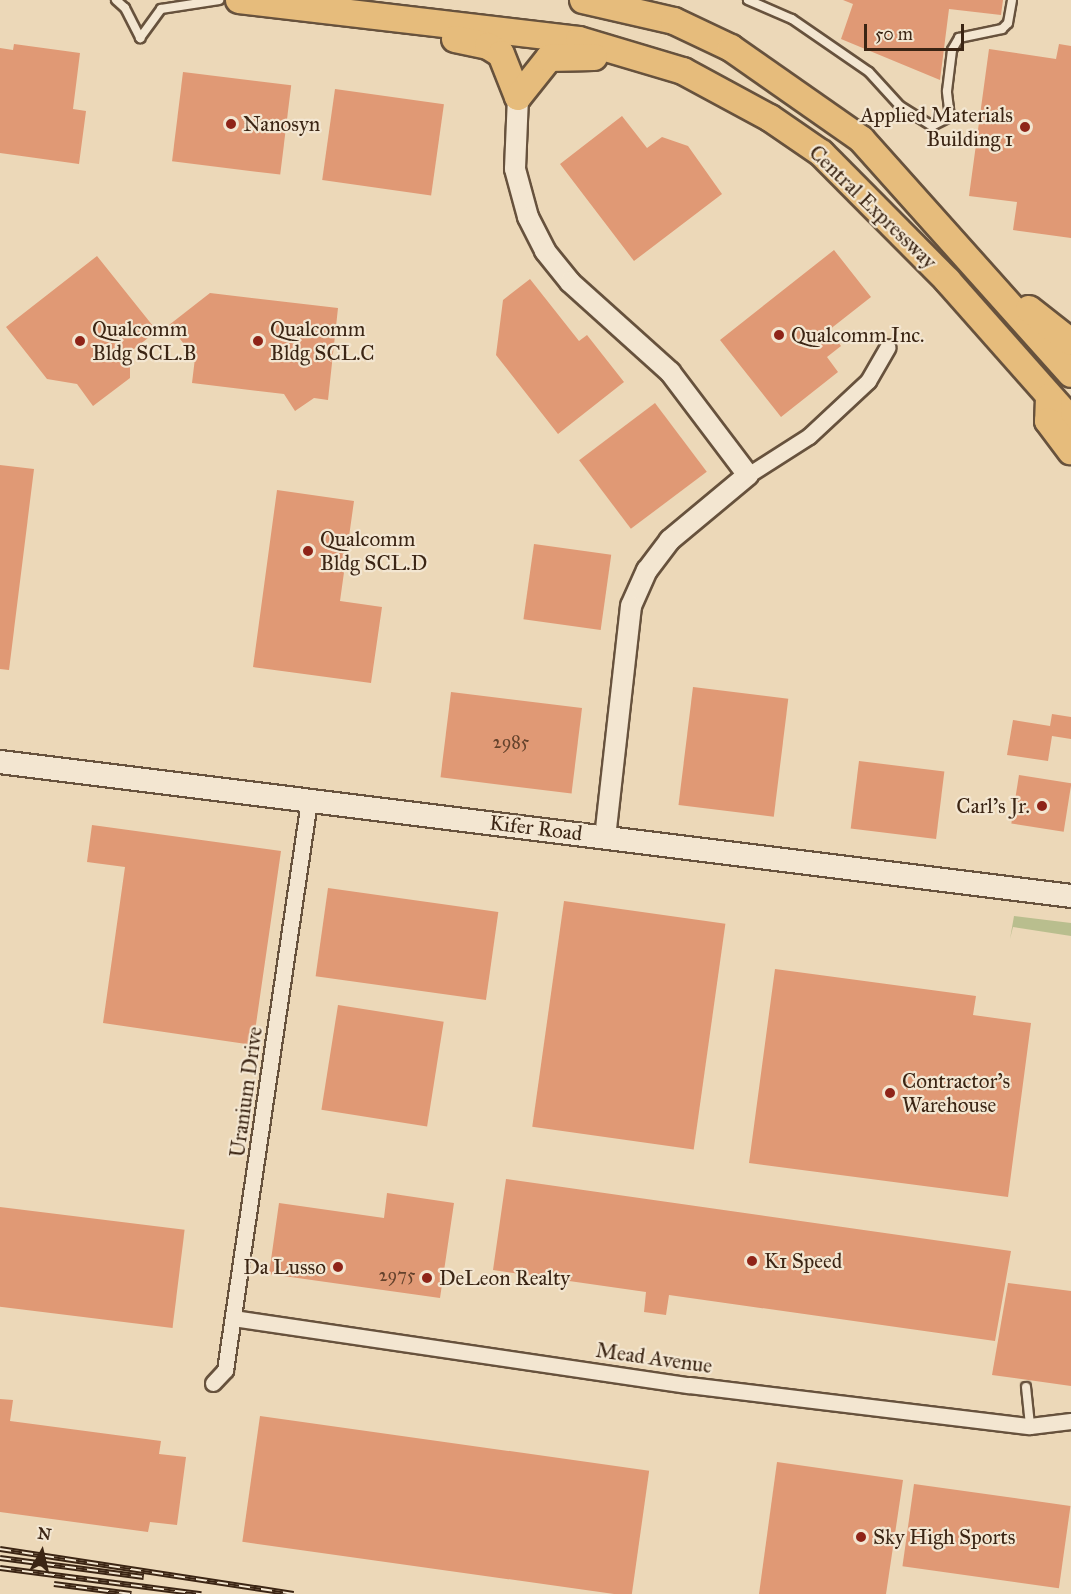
<!DOCTYPE html>
<html>
<head>
<meta charset="utf-8">
<style>
	body { margin:0 }
	#map { position:relative; width:1071px; height:1594px; overflow:hidden; background:#ecd8b8; font-family:"IM FELL Great Primer",serif }
	div>[style] { position:absolute }
	.green>* { inset:0; background:#b9be8e }
	.building>* { inset:0; background:#e09975; transform-origin:0 0 }
	.roads { filter:drop-shadow(2px 0 #67523d) drop-shadow(-2px 0 #67523d) drop-shadow(0 2px #67523d) drop-shadow(0 -2px #67523d) }
	.service>* { height:8px; margin:-4px; padding:0 4px; transform-origin:4px; border-radius:4px; background:#f3e6d1 }
	.minor>* { height:15px; margin:-7.5px; padding:0 7.5px; transform-origin:7.5px; border-radius:7.5px; background:#f3e6d1 }
	.tertiary>* { height:20px; margin:-10px; padding:0 10px; transform-origin:10px; border-radius:10px; background:#f3e6d1 }
	.secondary>* { height:22px; margin:-11px; padding:0 11px; transform-origin:11px; border-radius:11px; background:#f3e6d1 }
	.trunk>* { height:26px; margin:-13px; padding:0 13px; transform-origin:13px; border-radius:13px; background:#e6bc7c }
	.rail>* { height:6px; margin-top:-3px; transform-origin:0; background:repeating-linear-gradient(90deg,#f3e6d1 0 11px,#3b2514 0 22px); box-sizing:border-box; border-block:2px solid #3b2514 }
	.dots>* { width:16px; height:16px; translate:-50% -50%; box-sizing:border-box; border:3px solid #f3e6d1; border-radius:50% }
	span { translate:-50% -50%; white-space:nowrap; text-align:center; line-height:1.15; -webkit-text-stroke:4.5px #f3e6d1; paint-order:stroke }
	.number-label { font-size:18px; color:#64422c }
	.number-label span { -webkit-text-stroke-width:0 }
	.poi-label { font-size:21px; color:#3b2514 }
	.right { translate:-100% -50%; text-align:right }
	.left { translate:0 -50%; text-align:left }
	.street-label { font-size:21px; color:#3b2514 }
	.north { position:absolute; left:12px; top:1522px; width:60px; height:60px; -webkit-text-stroke:4px #f3e6d1; paint-order:stroke; rotate:8deg; font-size:16px; font-weight:700; line-height:24px; text-align:center; color:#3b2514 }
	.north::after { content:''; display:block; margin:auto; width:21px; height:27px; background:#3b2514; clip-path:polygon(50% 0,100% 100%,50% 72%,0 100%) }
	.scale { position:absolute; left:864px; top:24px; width:100px; height:27px; box-sizing:border-box; border:3px solid #3b2514; border-top:0; padding-left:8px; font-size:18px; line-height:21px; white-space:nowrap; color:#3b2514; -webkit-text-stroke:4px #f3e6d1; paint-order:stroke }
</style>
</head>
<body>
<div id="map">
	<div class="green">
		<i style="clip-path:polygon(1014px 916px,1071px 923px,1071px 936px,1013px 927px,1010px 939px)"></i>
	</div>
	<div class="building">
		<i style="clip-path:polygon(843px 0,1003px 0,1001px 15px,949px 9px,940px 80px,841px 39px,853px 4px)"></i>
		<i style="clip-path:polygon(14px 44px,80px 53px,73px 109px,86px 111px,79px 164px,0 153px,0 48px,13px 50px)"></i>
		<i style="clip-path:polygon(1059px 44px,1071px 46px,1071px 238px,1013px 230px,1017px 202px,969px 196px,989px 49px,1056px 59px)"></i>
		<i style="left:183px;top:72px;width:109px;height:90px;rotate:7deg"></i>
		<i style="left:335px;top:89px;width:110px;height:92px;rotate:8deg"></i>
		<i style="clip-path:polygon(622px 116px,647px 148px,662px 137px,688px 146px,722px 194px,634px 261px,560px 164px)"></i>
		<i style="clip-path:polygon(834px 250px,871px 297px,829px 330px,841px 346px,827px 357px,838px 372px,781px 417px,720px 340px)"></i>
		<i style="clip-path:polygon(97px 256px,157px 331px,130px 352px,130px 378px,93px 406px,77px 384px,47px 379px,6px 327px)"></i>
		<i style="clip-path:polygon(530px 279px,579px 341px,587px 335px,624px 382px,558px 434px,496px 355px,503px 300px)"></i>
		<i style="clip-path:polygon(210px 293px,338px 308px,328px 400px,314px 398px,295px 411px,284px 394px,192px 383px,195px 358px,169px 325px)"></i>
		<i style="left:655px;top:403px;width:86px;height:95px;rotate:53deg"></i>
		<i style="clip-path:polygon(0 465px,34px 469px,9px 670px,0 669px)"></i>
		<i style="clip-path:polygon(277px 490px,354px 501px,340px 601px,382px 607px,371px 683px,253px 667px)"></i>
		<i style="left:534px;top:544px;width:78px;height:76px;rotate:8deg"></i>
		<i style="left:693px;top:687px;width:96px;height:119px;rotate:7deg"></i>
		<i style="left:451px;top:692px;width:132px;height:86px;rotate:7deg"></i>
		<i style="clip-path:polygon(1052px 714px,1071px 717px,1071px 739px,1052px 736px,1048px 761px,1007px 755px,1013px 720px,1050px 726px)"></i>
		<i style="left:859px;top:761px;width:86px;height:68px;rotate:7deg"></i>
		<i style="left:1019px;top:775px;width:53px;height:49px;rotate:9deg"></i>
		<i style="clip-path:polygon(92px 825px,281px 851px,253px 1045px,103px 1023px,125px 867px,87px 862px)"></i>
		<i style="left:328px;top:888px;width:172px;height:89px;rotate:8deg"></i>
		<i style="left:564px;top:901px;width:163px;height:228px;rotate:8deg"></i>
		<i style="clip-path:polygon(775px 969px,976px 996px,973px 1015px,1031px 1023px,1008px 1197px,749px 1163px)"></i>
		<i style="left:338px;top:1005px;width:107px;height:106px;rotate:9deg"></i>
		<i style="clip-path:polygon(506px 1179px,1011px 1251px,995px 1341px,669px 1295px,666px 1315px,644px 1312px,646px 1292px,493px 1270px)"></i>
		<i style="clip-path:polygon(387px 1193px,454px 1203px,440px 1298px,269px 1274px,279px 1203px,384px 1218px)"></i>
		<i style="left:0;top:1207px;width:186px;height:99px;rotate:7deg"></i>
		<i style="clip-path:polygon(1008px 1283px,1071px 1291px,1071px 1386px,992px 1375px)"></i>
		<i style="clip-path:polygon(0 1399px,13px 1400px,10px 1421px,161px 1441px,159px 1454px,186px 1457px,177px 1525px,150px 1522px,148px 1532px,0 1512px)"></i>
		<i style="left:260px;top:1416px;width:393px;height:127px;rotate:8deg"></i>
		<i style="clip-path:polygon(777px 1462px,903px 1480px,886px 1594px,759px 1594px)"></i>
		<i style="left:914px;top:1484px;width:158px;height:83px;rotate:8deg"></i>
	</div>
	<div class="roads">
		<div class="service">
			<i style="left:116px;top:0;width:12px;rotate:42deg"></i>
			<i style="left:125px;top:8px;width:34px;rotate:63deg"></i>
			<i style="left:748px;top:0;width:48px;rotate:23.4deg"></i>
			<i style="left:792px;top:19px;width:93px;rotate:34.5deg"></i>
			<i style="left:869px;top:72px;width:46px;rotate:47.6deg"></i>
			<i style="left:900px;top:106px;width:38px;rotate:32deg"></i>
			<i style="left:932px;top:126px;width:20px;rotate:-27deg"></i>
			<i style="left:950px;top:117px;width:26px;rotate:-97deg"></i>
			<i style="left:947px;top:91px;width:41px;rotate:-83deg"></i>
			<i style="left:952px;top:50px;width:14px;rotate:-60deg"></i>
			<i style="left:959px;top:38px;width:44px;rotate:-11.8deg"></i>
			<i style="left:1002px;top:29px;width:8px;rotate:-45deg"></i>
			<i style="left:1008px;top:23px;width:23px;rotate:-80deg"></i>
			<i style="left:140px;top:38px;width:36px;rotate:-54deg"></i>
			<i style="left:161px;top:9px;width:59px;rotate:-8.8deg"></i>
			<i style="left:1026px;top:1387px;width:39px;rotate:84deg"></i>
		</div>
		<div class="minor">
			<i style="left:748px;top:475px;width:72px;rotate:-32.6deg"></i>
			<i style="left:809px;top:436px;width:81px;rotate:-43deg"></i>
			<i style="left:868px;top:381px;width:39px;rotate:-60deg"></i>
			<i style="left:233px;top:1318px;width:461px;rotate:8.4deg"></i>
			<i style="left:689px;top:1385px;width:343px;rotate:6.9deg"></i>
			<i style="left:1030px;top:1426px;width:41px;rotate:-7deg"></i>
			<i style="left:213px;top:1383px;width:18px;rotate:-47deg"></i>
			<i style="left:225px;top:1370px;width:575px;rotate:-81.6deg"></i>
		</div>
		<div class="tertiary">
			<i style="left:518px;top:97px;width:72px;rotate:92.4deg"></i>
			<i style="left:515px;top:169px;width:50px;rotate:74.8deg"></i>
			<i style="left:528px;top:217px;width:38px;rotate:63deg"></i>
			<i style="left:545px;top:251px;width:40px;rotate:51deg"></i>
			<i style="left:570px;top:282px;width:135px;rotate:42deg"></i>
			<i style="left:670px;top:372px;width:129px;rotate:52.9deg"></i>
			<i style="left:748px;top:475px;width:102px;rotate:140.2deg"></i>
			<i style="left:670px;top:540px;width:38px;rotate:127deg"></i>
			<i style="left:647px;top:570px;width:39px;rotate:114deg"></i>
			<i style="left:631px;top:606px;width:231px;rotate:96.4deg"></i>
		</div>
		<div class="secondary">
			<i style="left:0;top:762px;width:1079px;rotate:7.13deg"></i>
		</div>
		<div class="trunk">
			<i style="left:239px;top:0;width:342px;rotate:6.7deg"></i>
			<i style="left:579px;top:40px;width:109px;rotate:16.6deg"></i>
			<i style="left:683px;top:71px;width:99px;rotate:28.4deg"></i>
			<i style="left:770px;top:118px;width:62px;rotate:34.5deg"></i>
			<i style="left:821px;top:153px;width:180px;rotate:45.2deg"></i>
			<i style="left:948px;top:281px;width:186px;rotate:48.5deg"></i>
			<i style="left:583px;top:0;width:93px;rotate:13deg"></i>
			<i style="left:674px;top:21px;width:63px;rotate:25.3deg"></i>
			<i style="left:731px;top:48px;width:159px;rotate:35deg"></i>
			<i style="left:861px;top:139px;width:315px;rotate:48.2deg"></i>
			<i style="left:455px;top:39px;width:34px;rotate:12deg"></i>
			<i style="left:488px;top:46px;width:15px;rotate:32deg"></i>
			<i style="left:501px;top:54px;width:46px;rotate:68.4deg"></i>
			<i style="left:518px;top:97px;width:50px;rotate:-51.5deg"></i>
			<i style="left:549px;top:58px;width:45px;rotate:-1.3deg"></i>
			<i style="left:1029px;top:309px;width:53px;rotate:38.2deg"></i>
			<i style="left:1049px;top:397px;width:24px;rotate:92deg"></i>
			<i style="left:1048px;top:421px;width:38px;rotate:53deg"></i>
		</div>
	</div>
	<div class="rail">
		<i style="left:0;top:1549px;width:297px;rotate:8.7deg"></i>
		<i style="left:0;top:1558px;width:145px;rotate:7.5deg"></i>
		<i style="left:0;top:1568px;width:203px;rotate:7.4deg"></i>
		<i style="left:54px;top:1584px;width:78px;rotate:7.4deg"></i>
	</div>
	<div class="dots">
		<i style="left:231px;top:124px;background:#8f2418"></i>
		<i style="left:1025px;top:127px;background:#8f2418"></i>
		<i style="left:779px;top:335px;background:#8f2418"></i>
		<i style="left:80px;top:341px;background:#8f2418"></i>
		<i style="left:258px;top:341px;background:#8f2418"></i>
		<i style="left:308px;top:551px;background:#8f2418"></i>
		<i style="left:1042px;top:806px;background:#8f2418"></i>
		<i style="left:890px;top:1093px;background:#8f2418"></i>
		<i style="left:752px;top:1261px;background:#8f2418"></i>
		<i style="left:338px;top:1267px;background:#8f2418"></i>
		<i style="left:427px;top:1278px;background:#8f2418"></i>
		<i style="left:861px;top:1537px;background:#8f2418"></i>
	</div>
	<div class="number-label">
		<span style="left:511px;top:742px">2985</span>
		<span style="left:397px;top:1275px">2975</span>
	</div>
	<div class="poi-label">
		<span class="right" style="left:1013px;top:127px">Applied Materials<br>Building 1</span>
		<span class="left" style="left:243px;top:124px">Nanosyn</span>
		<span class="left" style="left:92px;top:341px">Qualcomm<br>Bldg SCL.B</span>
		<span class="left" style="left:270px;top:341px">Qualcomm<br>Bldg SCL.C</span>
		<span class="left" style="left:791px;top:335px">Qualcomm Inc.</span>
		<span class="left" style="left:320px;top:551px">Qualcomm<br>Bldg SCL.D</span>
		<span class="right" style="left:1030px;top:806px">Carl's Jr.</span>
		<span class="left" style="left:902px;top:1093px">Contractor's<br>Warehouse</span>
		<span class="left" style="left:764px;top:1261px">K1 Speed</span>
		<span class="right" style="left:326px;top:1267px">Da Lusso</span>
		<span class="left" style="left:439px;top:1278px">DeLeon Realty</span>
		<span class="left" style="left:873px;top:1537px">Sky High Sports</span>
	</div>
	<div class="street-label">
		<span style="left:873px;top:207px;rotate:44deg">Central Expressway</span>
		<span style="left:536px;top:828px;rotate:7deg">Kifer Road</span>
		<span style="left:246px;top:1092px;rotate:-82deg">Uranium Drive</span>
		<span style="left:654px;top:1358px;rotate:8deg">Mead Avenue</span>
	</div>
	<div class="north">N</div>
	<div class="scale">50 m</div>
</div>
</body>
</html>
